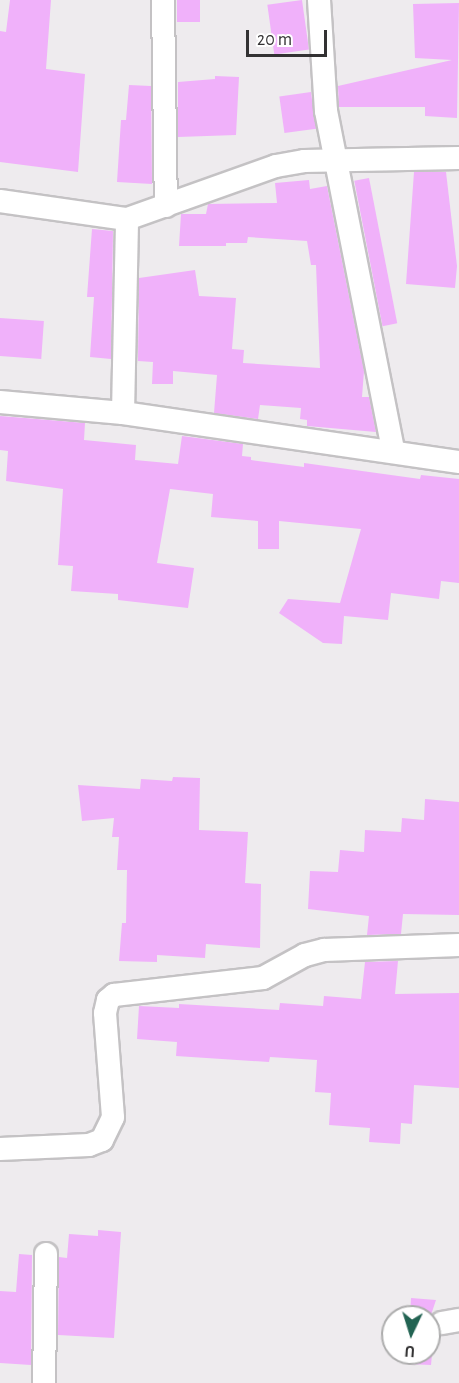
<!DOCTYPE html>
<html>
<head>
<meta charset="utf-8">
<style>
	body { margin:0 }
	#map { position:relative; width:459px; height:1383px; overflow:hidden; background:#eeebee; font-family:"Alegreya Sans",sans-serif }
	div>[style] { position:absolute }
	.building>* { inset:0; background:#f0b1fa; transform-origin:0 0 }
	.roads { filter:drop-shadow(2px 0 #c4c2c4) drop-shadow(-2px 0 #c4c2c4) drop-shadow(0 2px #c4c2c4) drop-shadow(0 -2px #c4c2c4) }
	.minor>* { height:22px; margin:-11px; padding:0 11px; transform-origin:11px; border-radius:11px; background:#fff }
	span { translate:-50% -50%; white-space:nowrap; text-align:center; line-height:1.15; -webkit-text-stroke:6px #fff; paint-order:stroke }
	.north { position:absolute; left:381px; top:1305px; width:60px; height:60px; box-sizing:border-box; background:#fff; border:2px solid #adadad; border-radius:50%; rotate:184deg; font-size:16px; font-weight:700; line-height:24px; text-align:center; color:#333233 }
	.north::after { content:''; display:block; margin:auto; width:21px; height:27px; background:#226352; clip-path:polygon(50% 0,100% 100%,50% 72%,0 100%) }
	.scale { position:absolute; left:246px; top:30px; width:81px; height:27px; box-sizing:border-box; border:3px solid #333233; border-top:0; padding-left:8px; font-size:18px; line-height:21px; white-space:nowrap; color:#333233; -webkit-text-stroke:4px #fff; paint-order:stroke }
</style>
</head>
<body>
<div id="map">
	<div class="building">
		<i style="clip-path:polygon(10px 0,51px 0,46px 69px,85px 74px,78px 172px,0 162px,0 31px,6px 32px)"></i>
		<i style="left:177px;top:0;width:23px;height:22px"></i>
		<i style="left:302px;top:0;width:50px;height:35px;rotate:82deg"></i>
		<i style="clip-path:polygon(459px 3px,457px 118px,425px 116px,425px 107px,339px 107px,338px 86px,452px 60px,415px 58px,413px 4px)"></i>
		<i style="clip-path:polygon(215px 76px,239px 77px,236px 135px,178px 137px,178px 82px,215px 79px)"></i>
		<i style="clip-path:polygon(129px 85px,151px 86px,152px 184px,117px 182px,121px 120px,126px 120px)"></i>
		<i style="left:311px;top:92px;width:37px;height:32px;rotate:82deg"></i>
		<i style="clip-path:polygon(414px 172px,446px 172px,457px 266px,455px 288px,406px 284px)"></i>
		<i style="left:369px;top:178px;width:148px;height:15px;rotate:79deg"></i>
		<i style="clip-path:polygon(309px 180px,310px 189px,327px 186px,364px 371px,362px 397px,369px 397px,376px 432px,307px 426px,307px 420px,300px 419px,301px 408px,260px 405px,258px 419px,214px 413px,217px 375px,173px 371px,173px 384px,152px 384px,153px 362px,138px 361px,139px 278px,195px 270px,199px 296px,236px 298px,232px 349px,244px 350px,243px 363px,320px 368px,316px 265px,311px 265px,307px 241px,248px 237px,247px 243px,226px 243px,226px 246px,179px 246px,181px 214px,206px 214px,208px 204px,277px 203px,275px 183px)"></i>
		<i style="clip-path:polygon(92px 229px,113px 231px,111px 359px,90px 357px,94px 297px,87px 297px)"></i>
		<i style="left:0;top:318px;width:44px;height:38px;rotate:4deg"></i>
		<i style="clip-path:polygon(0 416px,85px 423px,84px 440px,136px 445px,135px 460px,178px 464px,182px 436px,243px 444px,242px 456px,251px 457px,251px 460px,304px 467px,304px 463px,420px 479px,421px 475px,459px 479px,459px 583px,441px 581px,439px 599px,391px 593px,388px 620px,344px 616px,342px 644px,323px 643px,279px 613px,288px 599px,340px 603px,361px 529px,279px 521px,279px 549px,258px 549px,258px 521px,211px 517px,213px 494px,170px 489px,157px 563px,194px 568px,188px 608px,118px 600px,118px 594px,71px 591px,73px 566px,58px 565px,63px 489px,6px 481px,8px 451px,0 450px)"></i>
		<i style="clip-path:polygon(173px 777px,200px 778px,199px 830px,248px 832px,245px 883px,261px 884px,260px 948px,206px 944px,205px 958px,157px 955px,157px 962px,119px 961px,122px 923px,126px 923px,127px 870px,117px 870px,119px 837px,112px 837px,114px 818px,82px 821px,78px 785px,140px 789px,141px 779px,172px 781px)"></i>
		<i style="clip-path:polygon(425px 799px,459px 802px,459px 915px,403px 914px,401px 934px,367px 935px,369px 916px,308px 909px,310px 871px,338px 872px,340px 850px,364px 852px,365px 830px,401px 832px,402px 818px,424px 820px)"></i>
		<i style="clip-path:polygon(398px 961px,395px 994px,459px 993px,459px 1088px,414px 1085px,412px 1124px,401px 1123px,400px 1144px,369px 1142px,370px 1128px,329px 1125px,331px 1093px,315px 1092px,317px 1060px,270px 1057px,269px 1062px,176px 1056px,177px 1042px,137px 1039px,139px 1006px,179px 1008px,179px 1004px,279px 1010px,280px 1003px,323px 1006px,324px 996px,361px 999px,365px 962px)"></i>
		<i style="clip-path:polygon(98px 1230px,121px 1232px,114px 1338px,58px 1335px,59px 1257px,67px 1258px,69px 1234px,98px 1236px)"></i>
		<i style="clip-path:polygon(19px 1254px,32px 1255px,31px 1365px,0 1363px,0 1291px,16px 1292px)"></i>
		<i style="clip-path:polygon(411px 1298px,436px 1300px,429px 1321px,429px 1317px,410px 1317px)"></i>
		<i style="clip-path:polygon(429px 1326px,434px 1333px,431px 1365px,407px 1364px,407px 1353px,429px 1353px)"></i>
	</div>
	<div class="roads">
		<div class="minor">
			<i style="left:163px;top:0;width:206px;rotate:89.2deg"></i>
			<i style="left:319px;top:0;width:111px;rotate:86.4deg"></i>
			<i style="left:326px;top:111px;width:346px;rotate:78.8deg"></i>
			<i style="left:0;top:201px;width:128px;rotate:8.1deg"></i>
			<i style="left:127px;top:219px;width:158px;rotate:-19.6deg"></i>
			<i style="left:276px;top:166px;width:28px;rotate:-10deg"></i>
			<i style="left:304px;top:161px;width:155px;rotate:-1.1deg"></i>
			<i style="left:0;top:402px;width:123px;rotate:5.1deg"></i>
			<i style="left:123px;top:413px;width:340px;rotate:8.3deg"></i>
			<i style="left:123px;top:413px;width:194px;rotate:-88.8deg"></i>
			<i style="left:0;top:1149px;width:89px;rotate:-2.6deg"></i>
			<i style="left:89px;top:1145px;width:14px;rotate:-21deg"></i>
			<i style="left:102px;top:1140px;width:25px;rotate:-64deg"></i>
			<i style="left:113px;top:1117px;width:104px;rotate:-94.4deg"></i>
			<i style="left:105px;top:1013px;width:13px;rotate:-77deg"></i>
			<i style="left:108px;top:1000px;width:8px;rotate:-40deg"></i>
			<i style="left:114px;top:995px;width:150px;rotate:-6.5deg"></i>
			<i style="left:263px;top:978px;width:48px;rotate:-28.7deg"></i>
			<i style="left:305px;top:955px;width:20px;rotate:-15deg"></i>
			<i style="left:324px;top:950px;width:135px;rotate:-2.1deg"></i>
			<i style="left:442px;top:1323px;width:17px;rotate:-10deg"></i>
			<i style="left:44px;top:1383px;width:129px;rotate:-89.1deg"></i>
		</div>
	</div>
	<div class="north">U</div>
	<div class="scale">20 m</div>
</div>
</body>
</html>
